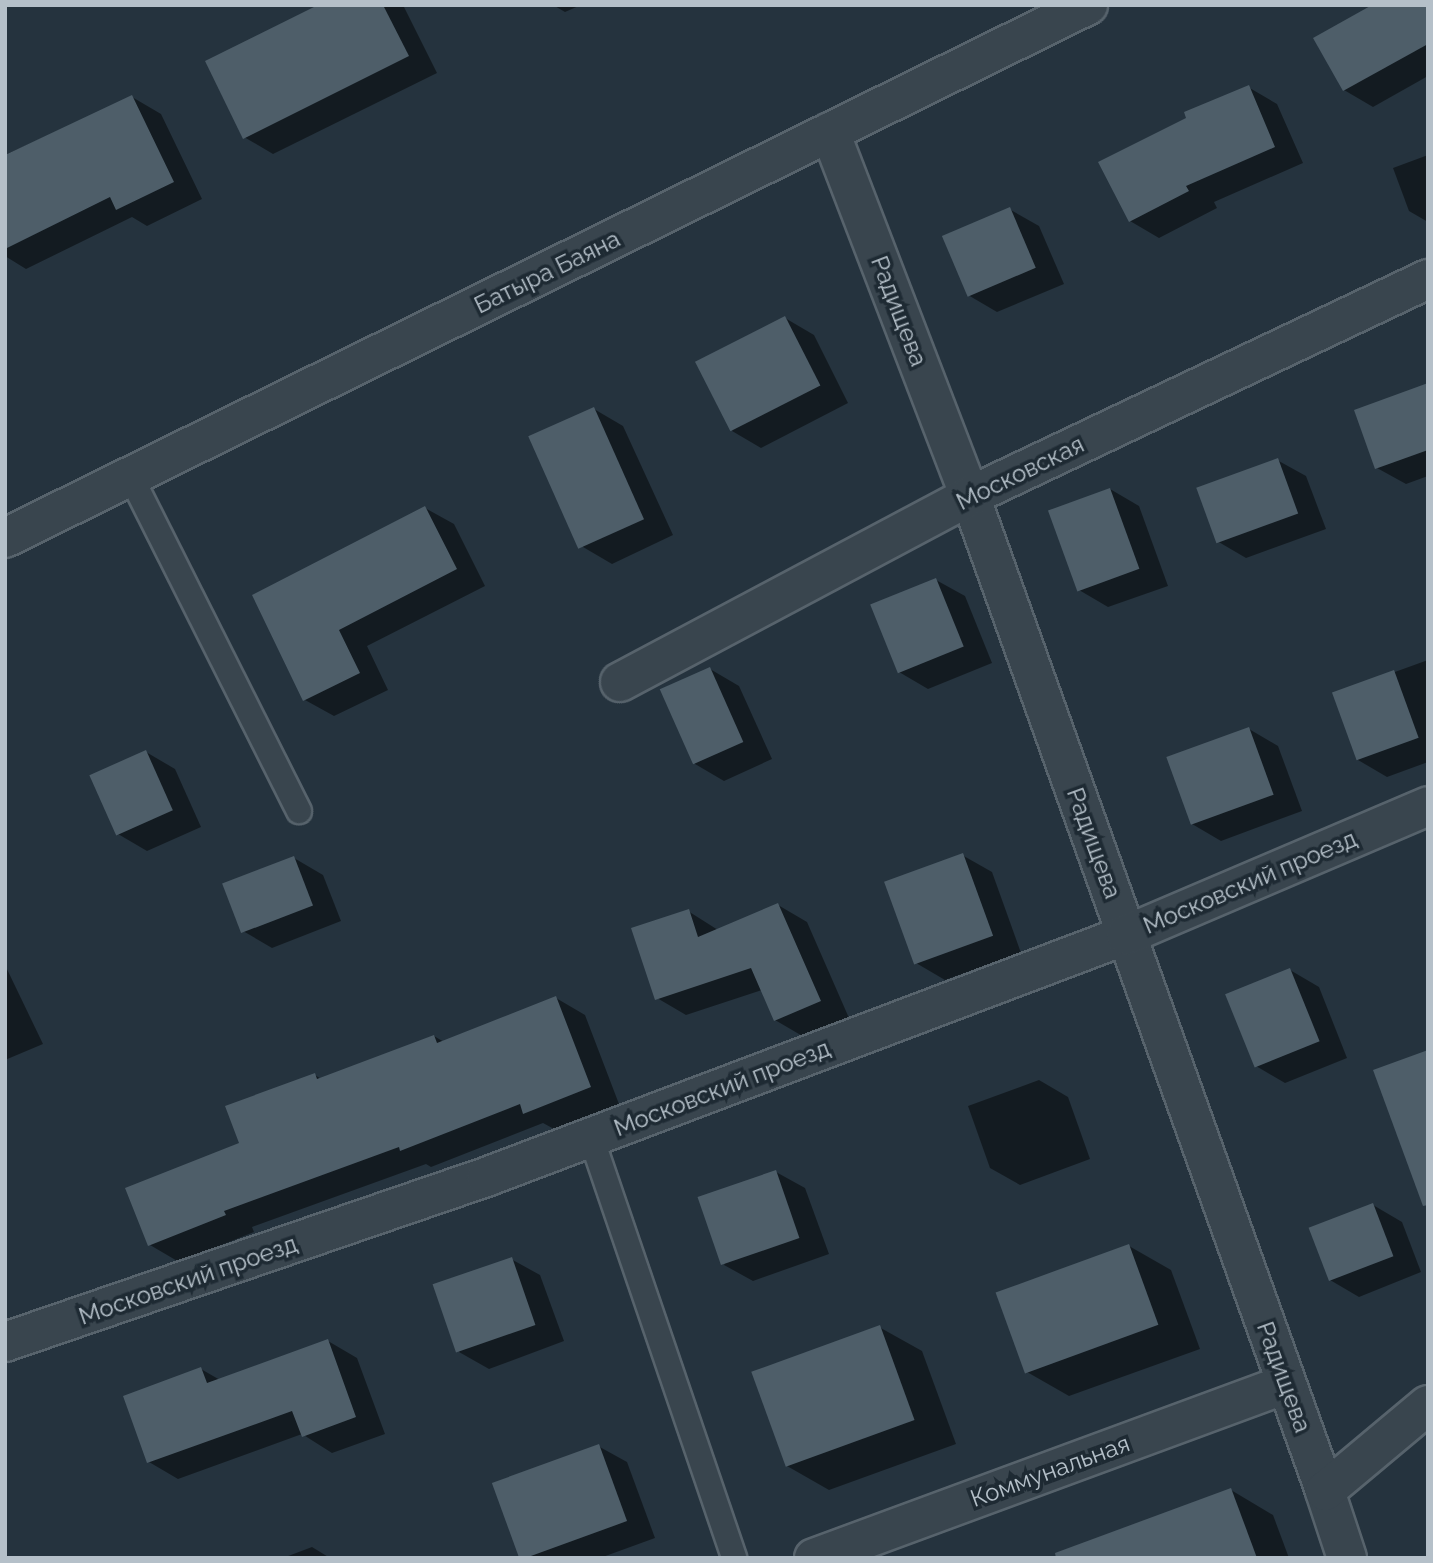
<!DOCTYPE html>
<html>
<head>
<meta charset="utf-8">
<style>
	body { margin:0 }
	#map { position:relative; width:1433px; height:1563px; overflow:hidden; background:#25333e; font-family:Raleway,sans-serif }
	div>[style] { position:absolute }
	.shadow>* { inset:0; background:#0007 }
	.building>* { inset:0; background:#4e5e69; transform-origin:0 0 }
	.roads { filter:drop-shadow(2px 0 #57636c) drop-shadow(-2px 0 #57636c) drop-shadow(0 2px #57636c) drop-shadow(0 -2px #57636c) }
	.service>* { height:24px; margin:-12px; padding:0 12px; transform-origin:12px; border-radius:12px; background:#39454e }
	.minor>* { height:38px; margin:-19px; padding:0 19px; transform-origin:19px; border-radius:19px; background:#39454e }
	.tertiary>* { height:38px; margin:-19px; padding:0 19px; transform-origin:19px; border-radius:19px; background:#39454e }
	span { translate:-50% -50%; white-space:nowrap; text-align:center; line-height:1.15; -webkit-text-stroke:7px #1e2a33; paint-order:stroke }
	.street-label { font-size:24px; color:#b5c0c9 }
	.frame { position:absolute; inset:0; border:7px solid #b5c0c9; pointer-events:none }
</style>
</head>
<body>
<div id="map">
	<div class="shadow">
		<i style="clip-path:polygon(316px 5px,403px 5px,437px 73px,273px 154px,244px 137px)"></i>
		<i style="clip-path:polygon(553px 5px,581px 5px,565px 12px)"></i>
		<i style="clip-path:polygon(1428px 5px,1428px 76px,1373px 107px,1344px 90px)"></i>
		<i style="clip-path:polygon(1248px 87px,1277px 104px,1303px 163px,1214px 202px,1217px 208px,1159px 238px,1130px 221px)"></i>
		<i style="clip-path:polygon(132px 97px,161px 114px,202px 199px,147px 226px,132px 217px,26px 269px,5px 256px,5px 155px)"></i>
		<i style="clip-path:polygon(1428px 155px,1428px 222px,1409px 211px,1393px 168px)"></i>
		<i style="clip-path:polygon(1009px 209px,1039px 226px,1064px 284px,997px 312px,968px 295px)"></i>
		<i style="clip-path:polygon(785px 318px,814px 335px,848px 403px,761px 448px,732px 431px)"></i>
		<i style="clip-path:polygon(1428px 385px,1428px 476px,1406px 484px,1377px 468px)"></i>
		<i style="clip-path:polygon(594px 409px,623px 426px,673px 535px,612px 564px,583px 547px)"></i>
		<i style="clip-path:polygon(1277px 460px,1306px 476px,1326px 529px,1246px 558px,1217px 541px)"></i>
		<i style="clip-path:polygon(1110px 489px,1139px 506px,1168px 586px,1108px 607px,1079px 590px)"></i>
		<i style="clip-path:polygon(425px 508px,454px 524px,485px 586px,367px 646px,388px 690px,334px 716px,305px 700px,255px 596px)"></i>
		<i style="clip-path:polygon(936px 580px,965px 596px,992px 663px,928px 689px,899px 672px)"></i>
		<i style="clip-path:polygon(1428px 660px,1428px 762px,1387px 777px,1358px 760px,1334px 694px)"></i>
		<i style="clip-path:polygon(710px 669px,739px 686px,772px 759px,724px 781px,695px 764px)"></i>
		<i style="clip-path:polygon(1249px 729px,1278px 746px,1302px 811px,1221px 841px,1192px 824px)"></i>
		<i style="clip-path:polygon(146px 752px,175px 769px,201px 827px,147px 851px,118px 834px)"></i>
		<i style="clip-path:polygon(962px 855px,992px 872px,1021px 953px,945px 980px,916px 963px)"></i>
		<i style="clip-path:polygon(294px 858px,323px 875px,341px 921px,272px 948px,243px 931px)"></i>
		<i style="clip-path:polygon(778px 905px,807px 922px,849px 1018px,804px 1037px,775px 1020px,762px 990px,686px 1015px,657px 998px,688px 911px,718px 930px)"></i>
		<i style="clip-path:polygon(5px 965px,43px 1044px,5px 1060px)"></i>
		<i style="clip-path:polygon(1290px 970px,1319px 987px,1347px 1058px,1285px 1083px,1256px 1066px)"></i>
		<i style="clip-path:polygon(556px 998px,585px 1015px,619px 1104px,554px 1129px,543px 1123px,431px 1167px,426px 1164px,252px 1227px,254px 1232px,179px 1262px,150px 1245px,241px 1144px,315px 1075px,321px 1079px,434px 1036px,444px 1042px)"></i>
		<i style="clip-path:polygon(1039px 1080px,1068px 1097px,1090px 1159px,1020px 1185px,990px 1168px,968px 1106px)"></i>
		<i style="clip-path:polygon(776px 1172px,805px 1188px,829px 1254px,753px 1281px,724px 1265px)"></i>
		<i style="clip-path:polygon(1373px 1205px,1402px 1222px,1421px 1272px,1359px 1297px,1330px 1280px)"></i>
		<i style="clip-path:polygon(1129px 1246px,1171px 1270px,1200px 1349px,1069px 1396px,1027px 1372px)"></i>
		<i style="clip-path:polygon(511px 1259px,540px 1275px,564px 1341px,489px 1369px,459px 1352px)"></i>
		<i style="clip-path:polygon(879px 1327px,922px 1351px,956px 1444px,829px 1490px,787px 1466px)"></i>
		<i style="clip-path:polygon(328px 1341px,357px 1358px,385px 1434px,332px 1453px,302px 1434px,178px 1479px,149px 1462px,201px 1369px,220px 1380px)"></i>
		<i style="clip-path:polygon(598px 1446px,627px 1462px,655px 1538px,600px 1558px,521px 1558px,494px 1483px)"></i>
		<i style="clip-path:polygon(1231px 1490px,1273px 1515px,1289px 1558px,1093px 1558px)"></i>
		<i style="clip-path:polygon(312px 1547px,330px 1558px,283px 1558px)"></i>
	</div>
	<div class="building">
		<i style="clip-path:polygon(318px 5px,383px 5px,409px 56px,243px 139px,205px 61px)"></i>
		<i style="clip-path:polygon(1372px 5px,1428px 5px,1428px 44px,1343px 91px,1313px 38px)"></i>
		<i style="clip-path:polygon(1249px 85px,1275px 147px,1186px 186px,1189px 191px,1129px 222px,1098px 162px,1186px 118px,1184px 112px)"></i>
		<i style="clip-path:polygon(132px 95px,174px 182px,116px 210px,110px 197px,5px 249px,5px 155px)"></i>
		<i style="left:1010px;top:207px;width:66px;height:74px;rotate:67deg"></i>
		<i style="left:785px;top:316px;width:78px;height:101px;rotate:63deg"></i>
		<i style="clip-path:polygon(1428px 383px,1428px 450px,1375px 469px,1354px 410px)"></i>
		<i style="left:594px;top:407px;width:123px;height:72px;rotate:66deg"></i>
		<i style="left:1278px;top:458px;width:59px;height:87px;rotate:70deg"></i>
		<i style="left:1110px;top:488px;width:86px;height:66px;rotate:70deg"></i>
		<i style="clip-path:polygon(425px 506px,457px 569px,339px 630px,360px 673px,303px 701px,252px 595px)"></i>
		<i style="left:936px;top:578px;width:74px;height:71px;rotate:68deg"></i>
		<i style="left:710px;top:667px;width:82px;height:55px;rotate:66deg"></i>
		<i style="left:1394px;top:670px;width:72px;height:66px;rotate:70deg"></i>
		<i style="left:1249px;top:727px;width:72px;height:88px;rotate:70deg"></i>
		<i style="left:146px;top:750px;width:66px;height:62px;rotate:66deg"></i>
		<i style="left:963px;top:853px;width:88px;height:84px;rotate:70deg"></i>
		<i style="left:294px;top:856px;width:53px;height:77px;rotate:69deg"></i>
		<i style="clip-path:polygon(778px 903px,821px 1001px,774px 1021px,751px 968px,655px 1000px,631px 928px,689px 909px,698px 937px)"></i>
		<i style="left:1290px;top:968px;width:79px;height:70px;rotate:68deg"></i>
		<i style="clip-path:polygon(556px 996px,591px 1087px,523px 1114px,520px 1104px,400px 1151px,399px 1147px,224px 1211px,226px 1215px,148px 1246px,125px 1188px,239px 1143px,225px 1106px,315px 1073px,317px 1079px,434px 1035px,437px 1043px)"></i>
		<i style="clip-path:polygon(1428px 1050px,1428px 1205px,1423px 1206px,1373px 1070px)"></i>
		<i style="left:776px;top:1170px;width:72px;height:83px;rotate:71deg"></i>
		<i style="left:1373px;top:1203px;width:57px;height:69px;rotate:69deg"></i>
		<i style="left:1129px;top:1244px;width:86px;height:142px;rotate:70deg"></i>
		<i style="left:512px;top:1257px;width:72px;height:84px;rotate:71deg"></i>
		<i style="left:880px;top:1325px;width:101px;height:137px;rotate:70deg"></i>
		<i style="clip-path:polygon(328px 1339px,356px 1417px,302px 1437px,292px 1411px,147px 1463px,123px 1396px,201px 1367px,207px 1383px)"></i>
		<i style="left:599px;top:1444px;width:82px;height:114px;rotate:70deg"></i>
		<i style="clip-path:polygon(1231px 1488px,1257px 1558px,1056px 1558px,1055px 1553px)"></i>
	</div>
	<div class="roads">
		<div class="service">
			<i style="left:131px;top:477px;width:374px;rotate:63.3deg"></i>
			<i style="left:591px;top:1137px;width:445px;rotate:71.2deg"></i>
		</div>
		<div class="minor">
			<i style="left:830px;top:132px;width:390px;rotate:69deg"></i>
			<i style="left:970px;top:496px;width:1056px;rotate:70.36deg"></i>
			<i style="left:620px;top:682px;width:396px;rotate:-28deg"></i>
			<i style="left:970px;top:496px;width:507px;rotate:-25.35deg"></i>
			<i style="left:5px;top:1342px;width:509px;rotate:-18.93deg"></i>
			<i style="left:486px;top:1177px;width:684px;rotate:-20.71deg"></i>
			<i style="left:1126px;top:935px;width:328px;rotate:-23.1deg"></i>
			<i style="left:814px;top:1558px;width:503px;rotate:-20.24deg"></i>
		</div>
		<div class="tertiary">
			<i style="left:5px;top:538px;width:1207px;rotate:-26.2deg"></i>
			<i style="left:1347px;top:1558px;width:71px;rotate:-108.2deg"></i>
			<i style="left:1325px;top:1491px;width:134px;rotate:-39.9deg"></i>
		</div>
	</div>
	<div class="street-label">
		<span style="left:547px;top:272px;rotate:-26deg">Батыра Баяна</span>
		<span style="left:899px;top:311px;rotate:69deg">Радищева</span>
		<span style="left:1020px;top:473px;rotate:-26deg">Московская</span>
		<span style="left:1094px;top:843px;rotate:70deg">Радищева</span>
		<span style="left:1250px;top:882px;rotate:-23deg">Московский проезд</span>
		<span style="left:722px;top:1088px;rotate:-21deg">Московский проезд</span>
		<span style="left:188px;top:1280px;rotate:-19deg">Московский проезд</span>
		<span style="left:1284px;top:1377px;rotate:70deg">Радищева</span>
		<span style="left:1050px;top:1471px;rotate:-20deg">Коммунальная</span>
	</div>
	<div class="frame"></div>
</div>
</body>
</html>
